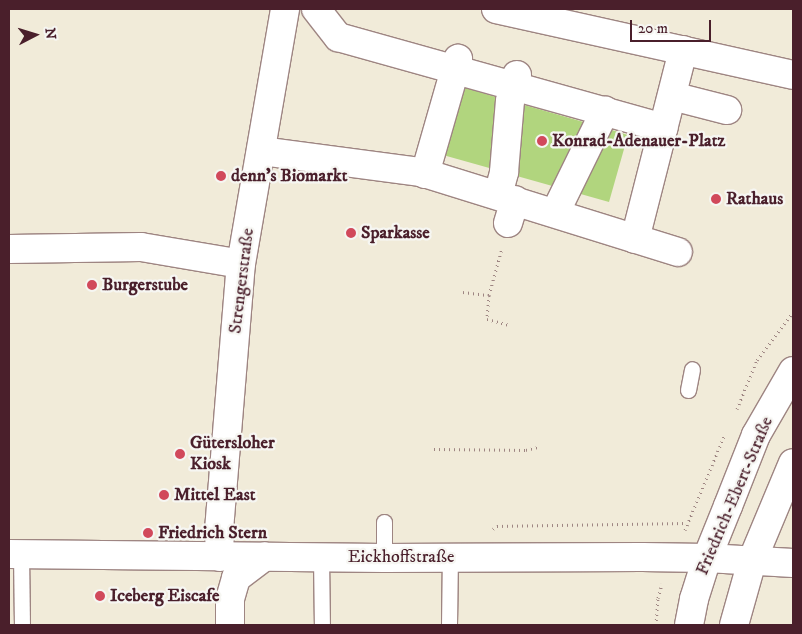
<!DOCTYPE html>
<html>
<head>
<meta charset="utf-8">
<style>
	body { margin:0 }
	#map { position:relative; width:802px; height:634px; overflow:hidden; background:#f1ebd9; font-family:"IM FELL DW Pica",serif }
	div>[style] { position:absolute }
	.green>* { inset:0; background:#b1d57e }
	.path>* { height:3px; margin-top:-1.5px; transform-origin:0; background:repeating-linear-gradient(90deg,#9e8582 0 1px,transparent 0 5px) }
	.roads { filter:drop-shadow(1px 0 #9e8582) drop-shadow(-1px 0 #9e8582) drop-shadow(0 1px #9e8582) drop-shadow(0 -1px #9e8582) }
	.lane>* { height:15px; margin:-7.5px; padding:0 7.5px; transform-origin:7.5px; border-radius:7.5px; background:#fff }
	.street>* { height:28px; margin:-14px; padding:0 14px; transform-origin:14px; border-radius:14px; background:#fff }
	.secondary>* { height:28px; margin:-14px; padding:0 14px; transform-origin:14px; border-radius:14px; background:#fff }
	.dots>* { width:14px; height:14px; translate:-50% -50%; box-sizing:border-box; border:2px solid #f6f6f2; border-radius:50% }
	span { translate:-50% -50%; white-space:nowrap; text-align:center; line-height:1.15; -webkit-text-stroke:4.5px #f6f6f2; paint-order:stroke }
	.poi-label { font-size:18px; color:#4a1f2b; font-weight:700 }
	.left { translate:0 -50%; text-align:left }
	.street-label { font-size:18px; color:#4a1f2b }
	.frame { position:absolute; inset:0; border:10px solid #4a1f2b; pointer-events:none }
	.north { position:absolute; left:10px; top:10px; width:50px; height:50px; -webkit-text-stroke:4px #f6f6f2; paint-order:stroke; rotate:85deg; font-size:14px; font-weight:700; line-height:20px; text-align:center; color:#4a1f2b }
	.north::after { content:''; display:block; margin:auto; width:18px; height:22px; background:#4a1f2b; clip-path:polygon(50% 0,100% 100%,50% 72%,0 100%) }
	.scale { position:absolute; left:630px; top:20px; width:81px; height:22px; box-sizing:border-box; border:2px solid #4a1f2b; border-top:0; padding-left:6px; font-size:15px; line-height:18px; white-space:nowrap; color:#4a1f2b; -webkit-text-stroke:4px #f6f6f2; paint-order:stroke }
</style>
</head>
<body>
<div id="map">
	<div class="green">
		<i style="clip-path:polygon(462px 87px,506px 100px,500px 171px,443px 155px)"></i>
		<i style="clip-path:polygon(514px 102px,594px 125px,563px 189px,506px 173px)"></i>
		<i style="clip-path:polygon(602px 127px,628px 135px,609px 202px,570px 191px)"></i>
	</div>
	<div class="path">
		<i style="left:463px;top:292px;width:26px;rotate:7deg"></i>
		<i style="left:489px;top:295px;width:49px;rotate:-74.5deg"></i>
		<i style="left:489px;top:295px;width:24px;rotate:95deg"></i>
		<i style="left:487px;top:319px;width:24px;rotate:15deg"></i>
		<i style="left:737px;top:409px;width:53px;rotate:-67.8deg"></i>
		<i style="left:757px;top:360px;width:60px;rotate:-53.1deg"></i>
		<i style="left:434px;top:449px;width:92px;rotate:0.6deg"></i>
		<i style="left:526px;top:450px;width:12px;rotate:-14deg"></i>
		<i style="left:493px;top:529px;width:5px;rotate:-37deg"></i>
		<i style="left:497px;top:526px;width:190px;rotate:-0.9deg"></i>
		<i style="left:685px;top:530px;width:104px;rotate:-67.4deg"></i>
		<i style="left:656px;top:625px;width:27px;rotate:-86deg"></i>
		<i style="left:658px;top:598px;width:15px;rotate:-74deg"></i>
	</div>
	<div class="roads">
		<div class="lane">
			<i style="left:688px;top:390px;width:21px;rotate:-79deg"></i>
			<i style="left:384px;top:522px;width:36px;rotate:90deg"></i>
			<i style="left:21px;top:554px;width:71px;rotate:89.2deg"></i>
			<i style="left:321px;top:557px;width:68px;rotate:89.2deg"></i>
			<i style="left:449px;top:625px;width:68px;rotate:-89.2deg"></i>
		</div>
		<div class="street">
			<i style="left:316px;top:9px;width:36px;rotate:52deg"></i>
			<i style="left:338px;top:37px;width:338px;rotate:15.6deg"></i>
			<i style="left:496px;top:9px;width:304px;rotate:12.5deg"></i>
			<i style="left:672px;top:96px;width:57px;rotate:14.3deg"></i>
			<i style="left:261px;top:151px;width:161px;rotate:7.5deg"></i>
			<i style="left:421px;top:172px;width:269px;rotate:17.3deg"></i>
			<i style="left:425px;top:174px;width:120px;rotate:-74deg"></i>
			<i style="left:498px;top:195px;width:24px;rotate:-75deg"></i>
			<i style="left:504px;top:172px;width:71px;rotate:-85.2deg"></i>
			<i style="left:510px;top:101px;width:27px;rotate:-75deg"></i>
			<i style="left:555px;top:213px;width:114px;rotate:-63.9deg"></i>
			<i style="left:508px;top:223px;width:24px;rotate:-73deg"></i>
			<i style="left:635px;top:239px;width:195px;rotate:-75.7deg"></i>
			<i style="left:9px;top:249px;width:132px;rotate:-0.9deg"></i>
			<i style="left:141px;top:247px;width:101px;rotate:9.6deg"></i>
			<i style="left:9px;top:554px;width:375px;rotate:0.6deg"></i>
			<i style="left:384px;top:558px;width:258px;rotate:-0.2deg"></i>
			<i style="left:642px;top:557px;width:65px;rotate:0.9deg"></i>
			<i style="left:707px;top:558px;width:86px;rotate:3.3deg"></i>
			<i style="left:220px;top:557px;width:27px;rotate:-92deg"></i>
			<i style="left:219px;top:530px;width:267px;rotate:-85.3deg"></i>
			<i style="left:241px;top:264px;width:259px;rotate:-80.2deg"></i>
			<i style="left:230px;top:625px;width:26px;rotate:-90deg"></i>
			<i style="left:230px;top:599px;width:22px;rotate:-74deg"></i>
			<i style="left:236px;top:578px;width:36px;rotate:-37deg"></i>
		</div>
		<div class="secondary">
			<i style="left:689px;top:625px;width:26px;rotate:-79deg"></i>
			<i style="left:694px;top:599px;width:43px;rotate:-72.4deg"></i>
			<i style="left:707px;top:558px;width:56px;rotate:-68deg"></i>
			<i style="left:728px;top:506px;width:76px;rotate:-68.5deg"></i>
			<i style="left:756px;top:435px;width:74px;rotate:-60deg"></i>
			<i style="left:734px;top:625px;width:66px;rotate:-74.3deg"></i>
			<i style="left:752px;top:561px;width:106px;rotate:-67.3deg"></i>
		</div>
	</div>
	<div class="dots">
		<i style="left:542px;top:141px;background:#d1495b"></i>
		<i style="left:221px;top:176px;background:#d1495b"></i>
		<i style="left:716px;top:199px;background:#d1495b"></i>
		<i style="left:351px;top:233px;background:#d1495b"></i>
		<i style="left:92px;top:285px;background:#d1495b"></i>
		<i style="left:180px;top:454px;background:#d1495b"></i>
		<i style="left:164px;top:495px;background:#d1495b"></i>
		<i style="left:148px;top:533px;background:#d1495b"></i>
		<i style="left:100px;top:596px;background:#d1495b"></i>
	</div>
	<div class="poi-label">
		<span class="left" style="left:552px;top:141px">Konrad-Adenauer-Platz</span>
		<span class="left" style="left:231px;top:176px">denn's Biomarkt</span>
		<span class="left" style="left:726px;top:199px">Rathaus</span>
		<span class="left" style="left:361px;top:233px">Sparkasse</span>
		<span class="left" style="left:102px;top:285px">Burgerstube</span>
		<span class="left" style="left:190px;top:454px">Gütersloher<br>Kiosk</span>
		<span class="left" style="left:174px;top:495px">Mittel East</span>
		<span class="left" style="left:158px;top:533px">Friedrich Stern</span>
		<span class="left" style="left:110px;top:596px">Iceberg Eiscafe</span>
	</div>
	<div class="street-label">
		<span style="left:242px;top:281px;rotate:-83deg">Strengerstraße</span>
		<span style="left:735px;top:496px;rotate:-67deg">Friedrich-Ebert-Straße</span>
		<span style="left:401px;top:557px">Eickhoffstraße</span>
	</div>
	<div class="frame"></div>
	<div class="north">N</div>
	<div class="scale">20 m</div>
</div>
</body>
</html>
